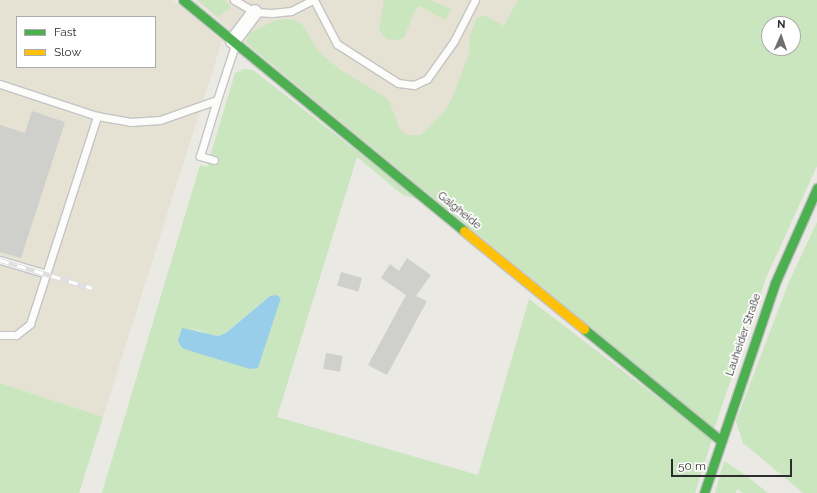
<!DOCTYPE html>
<html>
<head>
<meta charset="utf-8">
<style>
	body { margin:0 }
	#map { position:relative; width:817px; height:493px; overflow:hidden; background:#eae9e4; font-family:Raleway,sans-serif }
	div>[style] { position:absolute }
	.education>* { inset:0; background:#e5e1d3 }
	.green>* { inset:0; background:#cae6be }
	.water>* { inset:0; background:#99ceeb }
	.building>* { inset:0; background:#cfcfcb; transform-origin:0 0 }
	.roads { filter:drop-shadow(1px 0 #c4c4c4) drop-shadow(-1px 0 #c4c4c4) drop-shadow(0 1px #c4c4c4) drop-shadow(0 -1px #c4c4c4) }
	.lane>* { height:7px; margin:-3.5px; padding:0 3.5px; transform-origin:3.5px; border-radius:3.5px; background:#fcfcfb }
	.street>* { height:14px; margin:-7px; padding:0 7px; transform-origin:7px; border-radius:7px; background:#fcfcfb }
	.fast>* { height:9px; margin:-4.5px; padding:0 4.5px; transform-origin:4.5px; border-radius:4.5px; background:#4caf50 }
	.slow>* { height:9px; margin:-4.5px; padding:0 4.5px; transform-origin:4.5px; border-radius:4.5px; background:#ffc107 }
	.rail>* { height:4.5px; margin-top:-2.25px; transform-origin:0; background:repeating-linear-gradient(90deg,#fff 0 9px,#dfdfe0 0 18px); box-sizing:border-box; border-block:1px solid #dfdfe0 }
	span { translate:-50% -50%; white-space:nowrap; text-align:center; line-height:1.15; -webkit-text-stroke:3.5px #fff; paint-order:stroke }
	.street-label { font-size:11px; color:#2d2d2d }
	.legend { position:absolute; left:16px; top:16px; width:140px; height:52px; box-sizing:border-box; background:#fff; border:1px solid #ababab; margin:0; padding:5px 7px; list-style:none; font-size:12px; color:#2d2d2d }
	.legend li { display:flex; align-items:center; gap:8px; height:20px }
	.legend b { width:20px; border:1px solid #ababab }
	.north { position:absolute; left:761px; top:16px; width:40px; height:40px; box-sizing:border-box; background:#fff; border:1px solid #ababab; border-radius:50%; rotate:2deg; font-size:11px; font-weight:700; line-height:16px; text-align:center; color:#2d2d2d }
	.north::after { content:''; display:block; margin:auto; width:14px; height:18px; background:#6f6f6d; clip-path:polygon(50% 0,100% 100%,50% 72%,0 100%) }
	.scale { position:absolute; left:671px; top:459px; width:121px; height:18px; box-sizing:border-box; border:2px solid #2d2d2d; border-top:0; padding-left:5px; font-size:12px; line-height:14px; white-space:nowrap; color:#2d2d2d; -webkit-text-stroke:3px #fff; paint-order:stroke }
</style>
</head>
<body>
<div id="map">
	<div class="education">
		<i style="clip-path:polygon(evenodd,0 0,173px 0,222px 41px,103px 417px,0 383px,0 0,17px 17px,155px 17px,155px 67px,17px 67px,17px 17px)"></i>
		<i style="clip-path:polygon(195px 0,518px 0,423px 191px)"></i>
	</div>
	<div class="green">
		<i style="clip-path:polygon(198px 0,224px 0,231px 7px,218px 17px)"></i>
		<i style="clip-path:polygon(384px 0,430px 0,451px 9px,445px 20px,420px 6px,415px 10px,404px 38px,395px 40px,387px 39px,379px 30px)"></i>
		<i style="clip-path:polygon(evenodd,518px 0,817px 0,817px 166px,766px 278px,714px 429px,246px 43px,249px 33px,276px 20px,293px 19px,302px 24px,318px 51px,339px 69px,384px 96px,390px 103px,400px 130px,407px 135px,421px 135px,447px 108px,455px 91px,469px 54px,470px 35px,477px 17px,486px 16px,504px 26px,518px 0,769px 24px,793px 24px,793px 48px,769px 48px,769px 24px)"></i>
		<i style="clip-path:polygon(evenodd,244px 69px,253px 70px,418px 199px,403px 195px,357px 157px,277px 417px,478px 475px,529px 299px,712px 439px,695px 493px,102px 493px,200px 165px,207px 167px,235px 73px,244px 69px,270px 296px,281px 298px,258px 368px,191px 328px,209px 334px,218px 336px,226px 333px,270px 296px)"></i>
		<i style="clip-path:polygon(817px 222px,817px 493px,803px 493px,743px 443px,736px 421px,788px 284px)"></i>
		<i style="clip-path:polygon(0 383px,103px 417px,79px 493px,0 493px)"></i>
		<i style="clip-path:polygon(724px 461px,744px 474px,768px 493px,743px 493px,737px 489px,736px 493px,715px 493px)"></i>
	</div>
	<div class="water">
		<i style="clip-path:polygon(276px 295px,281px 298px,258px 368px,250px 369px,197px 353px,182px 348px,178px 341px,182px 328px,218px 336px,226px 333px,270px 296px)"></i>
	</div>
	<div class="building">
		<i style="clip-path:polygon(32px 111px,65px 122px,21px 258px,0 252px,0 125px,25px 133px)"></i>
		<i style="clip-path:polygon(407px 258px,431px 275px,416px 296px,427px 301px,387px 375px,368px 365px,406px 295px,381px 278px,390px 264px,399px 271px)"></i>
		<i style="left:341px;top:272px;width:22px;height:14px;rotate:16deg"></i>
		<i style="left:326px;top:353px;width:17px;height:16px;rotate:10deg"></i>
	</div>
	<div class="roads">
		<div class="lane">
			<i style="left:234px;top:0;width:24px;rotate:30deg"></i>
			<i style="left:255px;top:12px;width:17px;rotate:3deg"></i>
			<i style="left:272px;top:13px;width:19px;rotate:-6deg"></i>
			<i style="left:291px;top:11px;width:25px;rotate:-27deg"></i>
			<i style="left:314px;top:0;width:50px;rotate:62.4deg"></i>
			<i style="left:337px;top:44px;width:72px;rotate:32.6deg"></i>
			<i style="left:398px;top:83px;width:16px;rotate:7deg"></i>
			<i style="left:414px;top:85px;width:14px;rotate:-25deg"></i>
			<i style="left:427px;top:79px;width:47px;rotate:-54.6deg"></i>
			<i style="left:454px;top:41px;width:46px;rotate:-62.9deg"></i>
			<i style="left:0;top:84px;width:102px;rotate:18.3deg"></i>
			<i style="left:97px;top:116px;width:34px;rotate:10deg"></i>
			<i style="left:130px;top:122px;width:30px;rotate:-4deg"></i>
			<i style="left:160px;top:120px;width:60px;rotate:-19.3deg"></i>
			<i style="left:217px;top:100px;width:58px;rotate:-71.9deg"></i>
			<i style="left:214px;top:160px;width:15px;rotate:-164deg"></i>
			<i style="left:200px;top:156px;width:59px;rotate:-73.1deg"></i>
			<i style="left:0;top:260px;width:49px;rotate:16.6deg"></i>
			<i style="left:0;top:335px;width:16px"></i>
			<i style="left:16px;top:335px;width:18px;rotate:-38deg"></i>
			<i style="left:30px;top:324px;width:219px;rotate:-72.1deg"></i>
		</div>
		<div class="street">
			<i style="left:233px;top:41px;width:36px;rotate:-53deg"></i>
		</div>
		<div class="fast">
			<i style="left:183px;top:0;width:364px;rotate:39.4deg"></i>
			<i style="left:584px;top:329px;width:176px;rotate:39.2deg"></i>
			<i style="left:704px;top:493px;width:222px;rotate:-71.3deg"></i>
			<i style="left:775px;top:283px;width:104px;rotate:-66.1deg"></i>
		</div>
		<div class="slow">
			<i style="left:464px;top:231px;width:155px;rotate:39.2deg"></i>
		</div>
	</div>
	<div class="rail">
		<i style="left:0;top:260px;width:96px;rotate:16.9deg"></i>
	</div>
	<div class="street-label">
		<span style="left:459px;top:211px;rotate:39deg">Galgheide</span>
		<span style="left:744px;top:335px;rotate:-71deg">Lauheider Straße</span>
	</div>
	<ul class="legend">
	<li><b style="height:5px;background:#4caf50"></b>Fast</li>
	<li><b style="height:5px;background:#ffc107"></b>Slow</li>
	</ul>
	<div class="north">N</div>
	<div class="scale">50 m</div>
</div>
</body>
</html>
